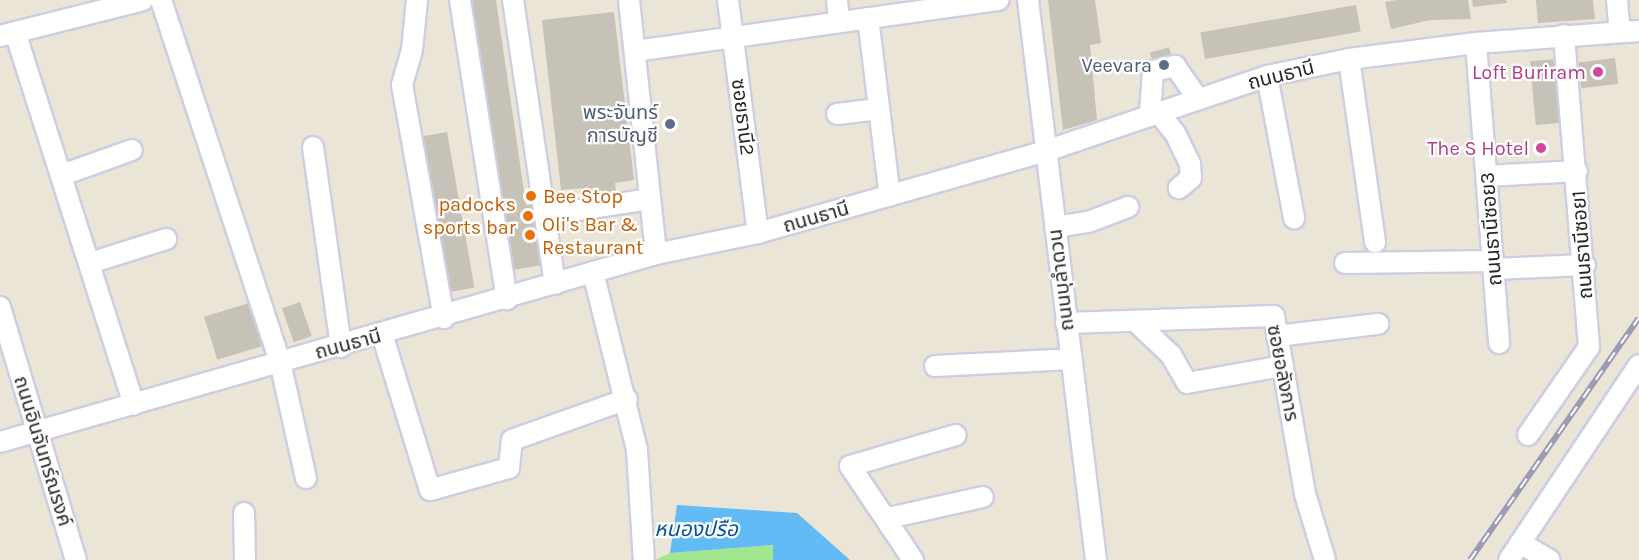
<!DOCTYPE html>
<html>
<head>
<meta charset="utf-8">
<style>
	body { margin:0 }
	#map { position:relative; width:1639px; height:560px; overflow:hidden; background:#ebe5d8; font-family:Karla,"Noto Sans Thai",sans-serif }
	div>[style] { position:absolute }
	.green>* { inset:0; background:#a2e690 }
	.water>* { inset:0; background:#63bbf5 }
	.building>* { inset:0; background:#c6c2b8; transform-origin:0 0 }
	.roads { filter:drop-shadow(2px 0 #cdcee2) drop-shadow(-2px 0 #cdcee2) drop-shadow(0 2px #cdcee2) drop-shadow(0 -2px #cdcee2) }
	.minor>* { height:20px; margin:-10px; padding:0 10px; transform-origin:10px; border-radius:10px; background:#fff }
	.rail>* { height:6px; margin-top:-3px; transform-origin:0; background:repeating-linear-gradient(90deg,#fff 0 11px,#9b9bb3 0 22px); box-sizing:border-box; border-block:2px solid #9b9bb3 }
	.dots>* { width:16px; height:16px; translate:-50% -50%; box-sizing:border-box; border:3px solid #fff; border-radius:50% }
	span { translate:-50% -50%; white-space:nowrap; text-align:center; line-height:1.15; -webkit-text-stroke:4.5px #fff; paint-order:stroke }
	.service-label { font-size:20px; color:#4e5e75 }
	.right { translate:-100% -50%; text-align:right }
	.hotel-label { font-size:20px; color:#b23c85 }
	.street-label { font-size:20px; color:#272727 }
	.food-label { font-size:20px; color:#c56008 }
	.left { translate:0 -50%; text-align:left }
	.water-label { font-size:21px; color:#05559e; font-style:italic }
</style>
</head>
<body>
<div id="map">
	<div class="green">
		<i style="clip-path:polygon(774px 545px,773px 560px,655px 560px,670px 553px)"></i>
	</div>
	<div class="water">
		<i style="clip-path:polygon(677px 505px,797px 513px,850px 560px,773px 560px,773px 545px,670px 553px)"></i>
	</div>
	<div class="building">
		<i style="clip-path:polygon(470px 0,496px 0,526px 205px,535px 205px,543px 265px,507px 271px)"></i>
		<i style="clip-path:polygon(1048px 0,1095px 0,1101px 43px,1090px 45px,1097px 120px,1063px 130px)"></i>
		<i style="clip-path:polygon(1397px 0,1468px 0,1471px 19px,1430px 20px,1391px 29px,1385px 2px)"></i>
		<i style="clip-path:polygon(1472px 0,1506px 0,1507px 3px,1473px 7px)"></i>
		<i style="clip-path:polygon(1536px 0,1593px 0,1595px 19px,1538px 23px)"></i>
		<i style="left:1356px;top:5px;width:27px;height:158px;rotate:80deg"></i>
		<i style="clip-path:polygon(614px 12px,634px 180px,615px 183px,616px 192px,583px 196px,582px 188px,561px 190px,542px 20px)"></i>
		<i style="left:1169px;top:47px;width:31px;height:20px;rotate:73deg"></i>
		<i style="left:1615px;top:58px;width:26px;height:37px;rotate:83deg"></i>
		<i style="left:1556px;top:59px;width:64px;height:26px;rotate:85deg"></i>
		<i style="left:447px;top:132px;width:158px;height:29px;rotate:80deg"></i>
		<i style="left:300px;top:302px;width:36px;height:19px;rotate:71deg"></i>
		<i style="left:249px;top:303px;width:45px;height:47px;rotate:73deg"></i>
	</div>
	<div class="roads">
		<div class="minor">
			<i style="left:161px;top:0;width:381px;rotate:71.8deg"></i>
			<i style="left:280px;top:362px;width:119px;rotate:77.4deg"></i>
			<i style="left:417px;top:0;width:50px;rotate:95.7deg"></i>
			<i style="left:412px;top:50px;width:36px;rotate:106deg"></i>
			<i style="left:402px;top:85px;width:237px;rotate:79.8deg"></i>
			<i style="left:460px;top:0;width:303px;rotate:81.1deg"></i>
			<i style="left:513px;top:0;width:287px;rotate:81.6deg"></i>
			<i style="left:629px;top:0;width:255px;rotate:83.9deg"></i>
			<i style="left:728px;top:0;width:235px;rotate:82.7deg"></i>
			<i style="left:837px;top:0;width:22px;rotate:85deg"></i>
			<i style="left:1028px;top:0;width:564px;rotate:83.08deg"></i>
			<i style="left:1617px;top:0;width:32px;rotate:85deg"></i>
			<i style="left:868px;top:18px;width:179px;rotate:83deg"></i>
			<i style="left:15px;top:32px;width:391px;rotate:72.3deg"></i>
			<i style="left:0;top:36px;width:147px;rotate:-14.1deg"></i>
			<i style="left:1476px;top:43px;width:301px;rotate:85.6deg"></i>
			<i style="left:635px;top:51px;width:367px;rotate:-8deg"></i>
			<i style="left:1349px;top:59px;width:185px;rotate:81.9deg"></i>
			<i style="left:1267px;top:76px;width:145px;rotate:79.2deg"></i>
			<i style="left:1157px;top:111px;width:28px;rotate:51deg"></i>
			<i style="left:1175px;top:133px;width:34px;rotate:64deg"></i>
			<i style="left:1190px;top:164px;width:14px;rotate:86deg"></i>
			<i style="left:1191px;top:178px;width:16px;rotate:140deg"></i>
			<i style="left:1150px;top:113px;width:42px;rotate:-85.9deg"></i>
			<i style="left:1153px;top:71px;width:23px;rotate:-13deg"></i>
			<i style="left:1175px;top:66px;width:38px;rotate:55deg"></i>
			<i style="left:837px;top:114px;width:42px;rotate:-6.8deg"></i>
			<i style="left:313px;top:147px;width:202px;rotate:82deg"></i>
			<i style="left:62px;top:175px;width:74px;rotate:-19.7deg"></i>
			<i style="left:1487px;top:176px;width:90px;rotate:-3.2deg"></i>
			<i style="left:545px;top:215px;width:105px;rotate:-8.7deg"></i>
			<i style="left:1055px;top:227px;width:33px;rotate:-9deg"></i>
			<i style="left:1088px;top:222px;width:43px;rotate:-20.6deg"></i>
			<i style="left:90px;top:263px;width:80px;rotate:-17.5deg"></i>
			<i style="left:1345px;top:263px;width:148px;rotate:-0.8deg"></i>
			<i style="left:1494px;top:269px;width:91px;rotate:-2.5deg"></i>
			<i style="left:593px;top:272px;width:183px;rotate:76.1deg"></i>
			<i style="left:637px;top:450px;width:110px;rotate:86.4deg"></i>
			<i style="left:0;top:307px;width:264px;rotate:73.3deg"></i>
			<i style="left:1135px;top:321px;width:50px;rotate:43.4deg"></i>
			<i style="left:1171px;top:355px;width:32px;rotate:60deg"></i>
			<i style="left:1187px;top:383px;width:97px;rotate:-10.1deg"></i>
			<i style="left:1066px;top:323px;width:208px;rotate:-1.9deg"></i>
			<i style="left:1274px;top:316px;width:181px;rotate:80.1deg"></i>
			<i style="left:1305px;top:494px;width:69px;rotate:73.1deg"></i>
			<i style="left:382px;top:334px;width:163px;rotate:72.9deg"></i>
			<i style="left:430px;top:490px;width:82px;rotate:-15.6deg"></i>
			<i style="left:509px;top:468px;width:28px;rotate:-84deg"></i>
			<i style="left:512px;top:440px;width:122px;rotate:-19.6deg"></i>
			<i style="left:1277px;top:336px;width:102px;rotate:-6.8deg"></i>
			<i style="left:935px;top:366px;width:136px;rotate:-2.9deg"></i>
			<i style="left:1528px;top:435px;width:107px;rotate:-55.3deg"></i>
			<i style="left:1589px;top:347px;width:313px;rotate:-94.6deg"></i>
			<i style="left:0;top:442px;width:682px;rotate:-15.99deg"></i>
			<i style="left:656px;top:254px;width:104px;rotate:-11.6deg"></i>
			<i style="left:758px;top:233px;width:299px;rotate:-15.9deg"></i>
			<i style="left:1046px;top:151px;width:233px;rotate:-18.7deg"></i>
			<i style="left:1267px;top:76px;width:84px;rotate:-11.7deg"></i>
			<i style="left:1349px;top:59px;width:128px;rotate:-7.2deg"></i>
			<i style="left:1476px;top:43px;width:163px;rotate:-4.2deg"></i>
			<i style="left:244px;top:513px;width:47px;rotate:88.8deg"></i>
			<i style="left:889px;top:524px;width:70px;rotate:-123.9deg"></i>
			<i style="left:850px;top:466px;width:110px;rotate:-16.3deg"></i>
			<i style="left:1520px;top:543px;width:34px;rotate:30deg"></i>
			<i style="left:913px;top:560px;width:43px;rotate:-123.7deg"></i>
			<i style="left:889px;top:524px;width:8px;rotate:-60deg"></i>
			<i style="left:893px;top:517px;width:92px;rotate:-12.5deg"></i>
			<i style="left:1509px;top:560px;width:234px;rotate:-56.3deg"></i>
		</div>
	</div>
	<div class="rail">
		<i style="left:1470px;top:560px;width:295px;rotate:-55.1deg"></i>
	</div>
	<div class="dots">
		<i style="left:1164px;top:65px;background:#5c6f8a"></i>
		<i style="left:1598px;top:72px;background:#d1479c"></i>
		<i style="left:670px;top:124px;background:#5c6f8a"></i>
		<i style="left:1541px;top:148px;background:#d1479c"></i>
		<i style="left:531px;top:196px;background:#e8710a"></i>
		<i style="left:528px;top:216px;background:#e8710a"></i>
		<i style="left:530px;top:235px;background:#e8710a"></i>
	</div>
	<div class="service-label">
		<span class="right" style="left:1152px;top:65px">Veevara</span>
		<span class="right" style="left:658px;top:124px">พระจันทร์<br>การบัญชี</span>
	</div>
	<div class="hotel-label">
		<span class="right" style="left:1586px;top:72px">Loft Buriram</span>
		<span class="right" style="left:1529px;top:148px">The S Hotel</span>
	</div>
	<div class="street-label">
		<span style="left:1281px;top:75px;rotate:-14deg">ถนนธานี</span>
		<span style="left:743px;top:117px;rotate:83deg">ซอยธานี2</span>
		<span style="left:816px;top:217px;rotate:-16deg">ถนนธานี</span>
		<span style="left:1491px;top:229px;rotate:-94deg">ถนนธานีซอย3</span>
		<span style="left:1582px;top:245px;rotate:-94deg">ถนนธานีซอย1</span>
		<span style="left:1061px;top:280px;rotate:-97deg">ถนนบุลำดวน</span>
		<span style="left:348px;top:344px;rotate:-15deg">ถนนธานี</span>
		<span style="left:1283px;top:373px;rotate:79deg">ซอยอลังการ</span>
		<span style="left:43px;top:451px;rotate:73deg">ถนนอินจันทร์ณรงค์</span>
	</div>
	<div class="food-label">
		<span class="left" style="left:543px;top:196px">Bee Stop</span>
		<span class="right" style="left:516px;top:216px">padocks<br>sports bar</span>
		<span class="left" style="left:542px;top:236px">Oli's Bar &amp;<br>Restaurant</span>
	</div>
	<div class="water-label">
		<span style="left:696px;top:529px">หนองปรือ</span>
	</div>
</div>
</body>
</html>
